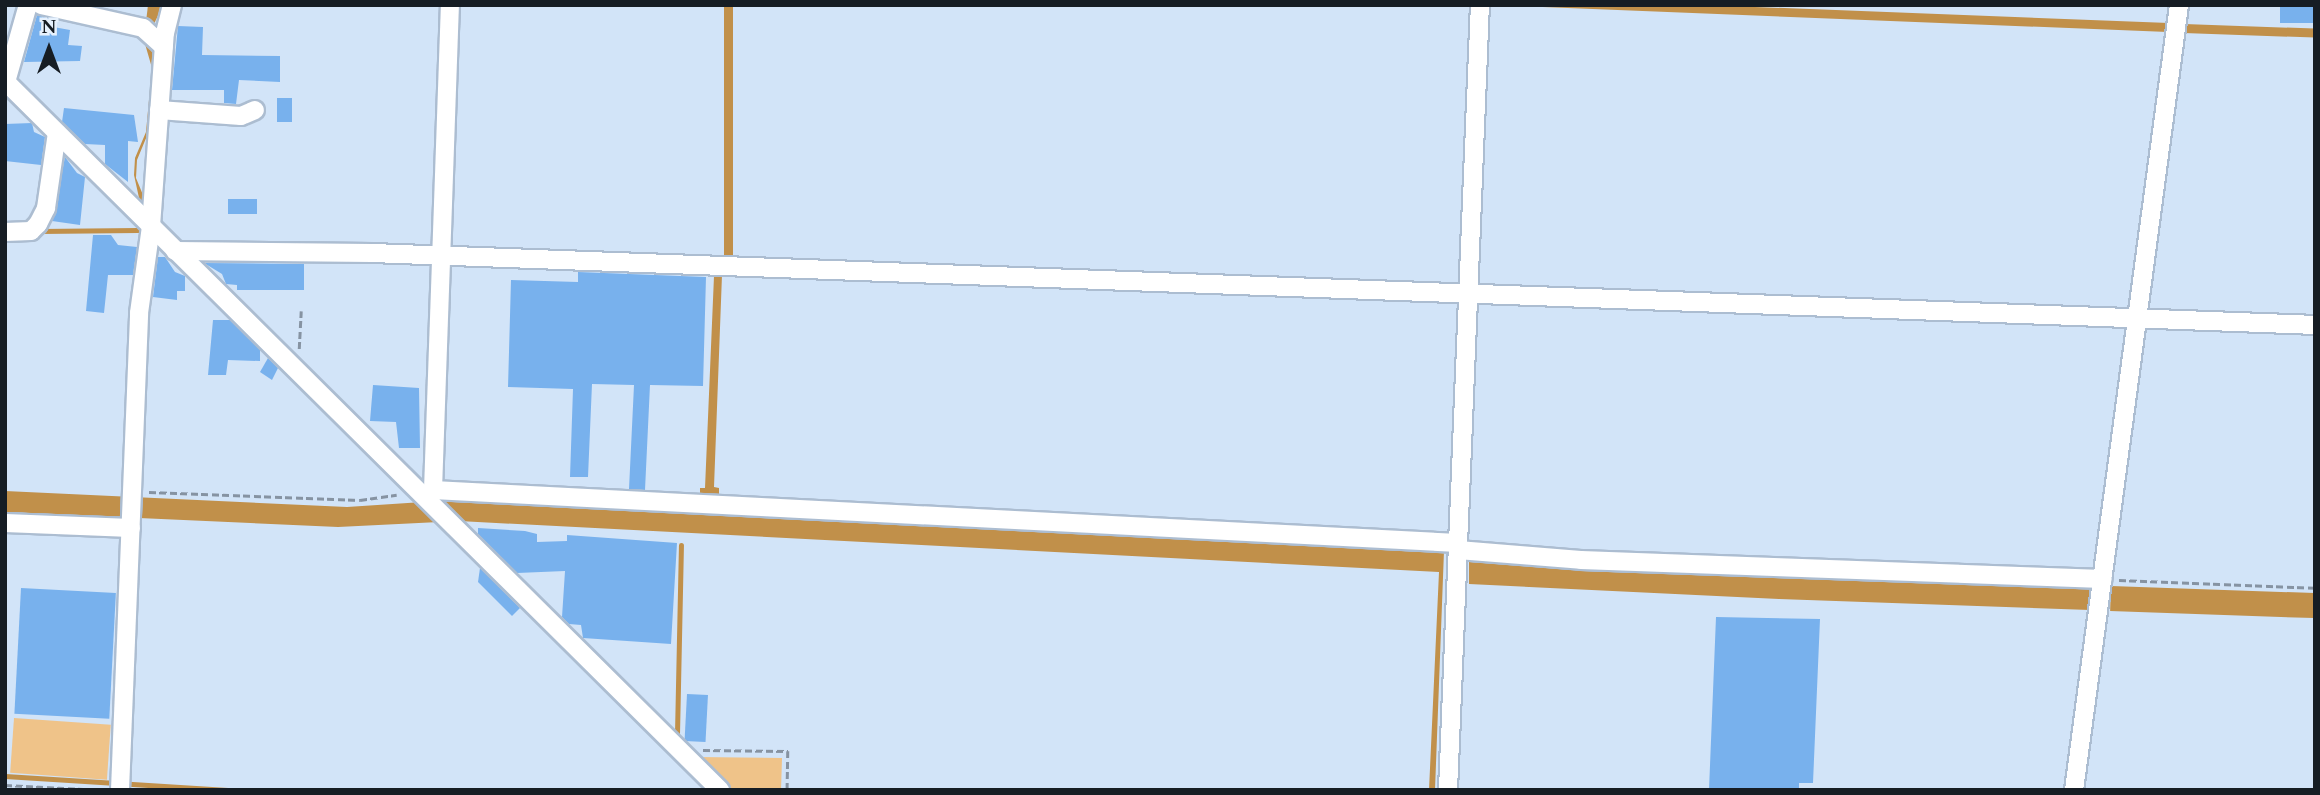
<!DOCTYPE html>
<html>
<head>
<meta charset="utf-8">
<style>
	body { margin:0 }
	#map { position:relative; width:2320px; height:795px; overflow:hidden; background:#d2e4f8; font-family:Spectral,serif }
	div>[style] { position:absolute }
	.green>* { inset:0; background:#efc389; transform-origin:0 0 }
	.water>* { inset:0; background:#c1904a; transform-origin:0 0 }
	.stream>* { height:5px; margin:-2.5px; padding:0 2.5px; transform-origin:2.5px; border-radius:2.5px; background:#c1904a }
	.building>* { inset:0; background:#78b1ed; transform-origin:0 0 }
	.path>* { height:2.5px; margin-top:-1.25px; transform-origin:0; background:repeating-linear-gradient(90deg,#8693a2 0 7px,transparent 0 10.5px) }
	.roads { filter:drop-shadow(2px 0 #acbdd1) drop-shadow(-2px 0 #acbdd1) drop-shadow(0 2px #acbdd1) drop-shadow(0 -2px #acbdd1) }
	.minor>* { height:18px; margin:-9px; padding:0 9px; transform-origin:9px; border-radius:9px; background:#fff }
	span { translate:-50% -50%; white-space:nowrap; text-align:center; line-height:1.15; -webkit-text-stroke:7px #e6f1fd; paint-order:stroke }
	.frame { position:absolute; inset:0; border:7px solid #161d24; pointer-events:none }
	.north { position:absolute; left:14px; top:14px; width:70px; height:70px; -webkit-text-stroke:5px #e6f1fd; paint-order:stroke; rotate:0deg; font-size:19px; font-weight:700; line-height:28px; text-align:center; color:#161d24 }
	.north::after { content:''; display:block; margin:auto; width:24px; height:32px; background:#161d24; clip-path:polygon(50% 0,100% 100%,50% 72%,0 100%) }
</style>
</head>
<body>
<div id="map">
	<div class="green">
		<i style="left:14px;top:718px;width:97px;height:55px;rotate:4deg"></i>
		<i style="clip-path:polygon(697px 757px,782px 758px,781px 790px,730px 790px)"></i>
	</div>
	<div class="water">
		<i style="clip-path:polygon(148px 5px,163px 5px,154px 24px,146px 22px)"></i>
		<i style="left:724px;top:5px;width:9px;height:254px"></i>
		<i style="clip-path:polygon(1491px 5px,1705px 5px,2169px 23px,2168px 32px)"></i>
		<i style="left:2184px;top:24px;width:131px;height:9px;rotate:2deg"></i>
		<i style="clip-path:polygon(143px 37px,148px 38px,155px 63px,149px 131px,137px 160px,136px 178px,143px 195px,141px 207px,134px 175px,135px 158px,146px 132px,152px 68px)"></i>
		<i style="clip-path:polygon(722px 275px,714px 487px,719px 488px,719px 499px,710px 499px,710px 514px,707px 514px,708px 498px,700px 498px,700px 488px,705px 488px,714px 276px)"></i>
		<i style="clip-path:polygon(5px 491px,347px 507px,438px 501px,446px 496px,708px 515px,1444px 551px,1435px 790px,1429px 790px,1439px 572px,459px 521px,338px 527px,5px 512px)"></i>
		<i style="clip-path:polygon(1469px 562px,1781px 574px,2094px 585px,2090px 610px,1779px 599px,1469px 584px)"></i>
		<i style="left:2111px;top:586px;width:204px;height:25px;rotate:2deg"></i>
	</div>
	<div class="stream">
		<i style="left:39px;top:231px;width:99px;rotate:-0.6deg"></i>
		<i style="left:677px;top:734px;width:189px;rotate:-88.8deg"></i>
		<i style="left:5px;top:776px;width:223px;rotate:3.6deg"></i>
	</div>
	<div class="building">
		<i style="left:2280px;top:5px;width:35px;height:18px"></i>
		<i style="clip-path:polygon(37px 15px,49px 18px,48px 26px,70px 30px,68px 45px,82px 46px,80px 61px,24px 62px)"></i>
		<i style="clip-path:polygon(178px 26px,203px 27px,202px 55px,280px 56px,280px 82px,239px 80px,236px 104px,224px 103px,224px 90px,172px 90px)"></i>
		<i style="left:277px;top:98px;width:15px;height:24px"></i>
		<i style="clip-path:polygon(64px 108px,134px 115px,138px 142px,128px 141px,128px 182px,105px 164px,105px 145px,85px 144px,62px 122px)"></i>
		<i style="clip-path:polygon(32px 123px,34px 132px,45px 137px,41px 165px,5px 161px,5px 124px)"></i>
		<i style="clip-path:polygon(65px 157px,77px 173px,85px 177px,80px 225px,52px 221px)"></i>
		<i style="left:228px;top:199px;width:29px;height:15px"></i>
		<i style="clip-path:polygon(93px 235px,111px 235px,118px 245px,137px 247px,133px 275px,108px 275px,104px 313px,86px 311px)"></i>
		<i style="clip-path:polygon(158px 257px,165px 257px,175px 272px,185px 276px,185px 291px,177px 291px,177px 300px,153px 297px)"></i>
		<i style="clip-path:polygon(204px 263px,304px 264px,304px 290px,237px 290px,237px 285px,226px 284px,222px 274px)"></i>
		<i style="clip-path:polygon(578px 272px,706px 277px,703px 386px,650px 385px,645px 490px,629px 489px,634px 385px,592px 384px,588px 477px,570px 477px,573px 389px,508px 387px,511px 280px,578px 282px)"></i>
		<i style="clip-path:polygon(213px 320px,230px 320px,260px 349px,260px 361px,228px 360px,226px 375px,208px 375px)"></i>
		<i style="clip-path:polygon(268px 358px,278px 368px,272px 380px,260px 372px)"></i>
		<i style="clip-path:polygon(373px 385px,419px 388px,420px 448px,399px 448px,396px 422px,370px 421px)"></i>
		<i style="clip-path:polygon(478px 528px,525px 531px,537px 534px,537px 542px,567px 541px,567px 535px,677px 543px,671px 644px,583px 638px,581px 625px,569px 624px,562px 617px,565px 571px,517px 573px,478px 534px)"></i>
		<i style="clip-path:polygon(480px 568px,520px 608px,512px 616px,478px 582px)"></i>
		<i style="left:21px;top:588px;width:95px;height:126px;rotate:3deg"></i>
		<i style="clip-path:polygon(1716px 617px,1820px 619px,1813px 783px,1799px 783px,1799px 790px,1709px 790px)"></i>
		<i style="left:687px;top:694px;width:21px;height:47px;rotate:3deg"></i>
	</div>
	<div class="path">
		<i style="left:299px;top:349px;width:38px;rotate:-87deg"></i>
		<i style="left:149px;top:492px;width:211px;rotate:2.2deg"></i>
		<i style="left:360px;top:500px;width:37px;rotate:-8deg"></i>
		<i style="left:2119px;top:580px;width:196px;rotate:2.3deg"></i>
		<i style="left:703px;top:750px;width:85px;rotate:0.7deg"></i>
		<i style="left:788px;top:751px;width:39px;rotate:91deg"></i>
		<i style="left:5px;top:785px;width:98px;rotate:2.9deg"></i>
		<i style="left:1810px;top:788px;width:2px;rotate:90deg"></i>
	</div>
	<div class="roads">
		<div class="minor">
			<i style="left:41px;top:5px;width:105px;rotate:12.7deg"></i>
			<i style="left:143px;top:28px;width:28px;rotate:42deg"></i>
			<i style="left:5px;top:81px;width:1007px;rotate:44.76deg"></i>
			<i style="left:6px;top:82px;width:80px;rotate:-74.1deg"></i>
			<i style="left:159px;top:110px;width:82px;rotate:4.2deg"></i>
			<i style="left:241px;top:116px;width:15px;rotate:-23deg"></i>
			<i style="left:5px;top:232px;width:26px;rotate:-2deg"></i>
			<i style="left:31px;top:231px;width:10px;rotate:-45deg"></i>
			<i style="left:38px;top:224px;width:18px;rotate:-63deg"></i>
			<i style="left:46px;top:208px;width:76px;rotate:-81.7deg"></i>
			<i style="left:175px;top:251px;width:197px;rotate:0.6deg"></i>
			<i style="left:372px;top:253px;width:1944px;rotate:2.12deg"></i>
			<i style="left:433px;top:490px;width:1026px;rotate:2.96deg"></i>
			<i style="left:426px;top:496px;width:9px;rotate:-41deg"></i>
			<i style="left:433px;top:490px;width:485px;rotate:-88deg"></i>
			<i style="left:5px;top:523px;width:126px;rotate:2.3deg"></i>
			<i style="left:1458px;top:550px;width:123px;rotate:4.6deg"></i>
			<i style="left:1581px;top:560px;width:522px;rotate:2.08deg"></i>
			<i style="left:120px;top:790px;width:477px;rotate:-87.7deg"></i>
			<i style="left:139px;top:313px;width:88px;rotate:-82.1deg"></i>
			<i style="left:151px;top:226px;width:194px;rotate:-85.9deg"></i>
			<i style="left:165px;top:33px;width:29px;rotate:-76deg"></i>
			<i style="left:1448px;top:790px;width:786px;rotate:-87.67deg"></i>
			<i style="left:2074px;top:790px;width:792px;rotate:-82.38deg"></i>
		</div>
	</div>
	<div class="frame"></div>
	<div class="north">N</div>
</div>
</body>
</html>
